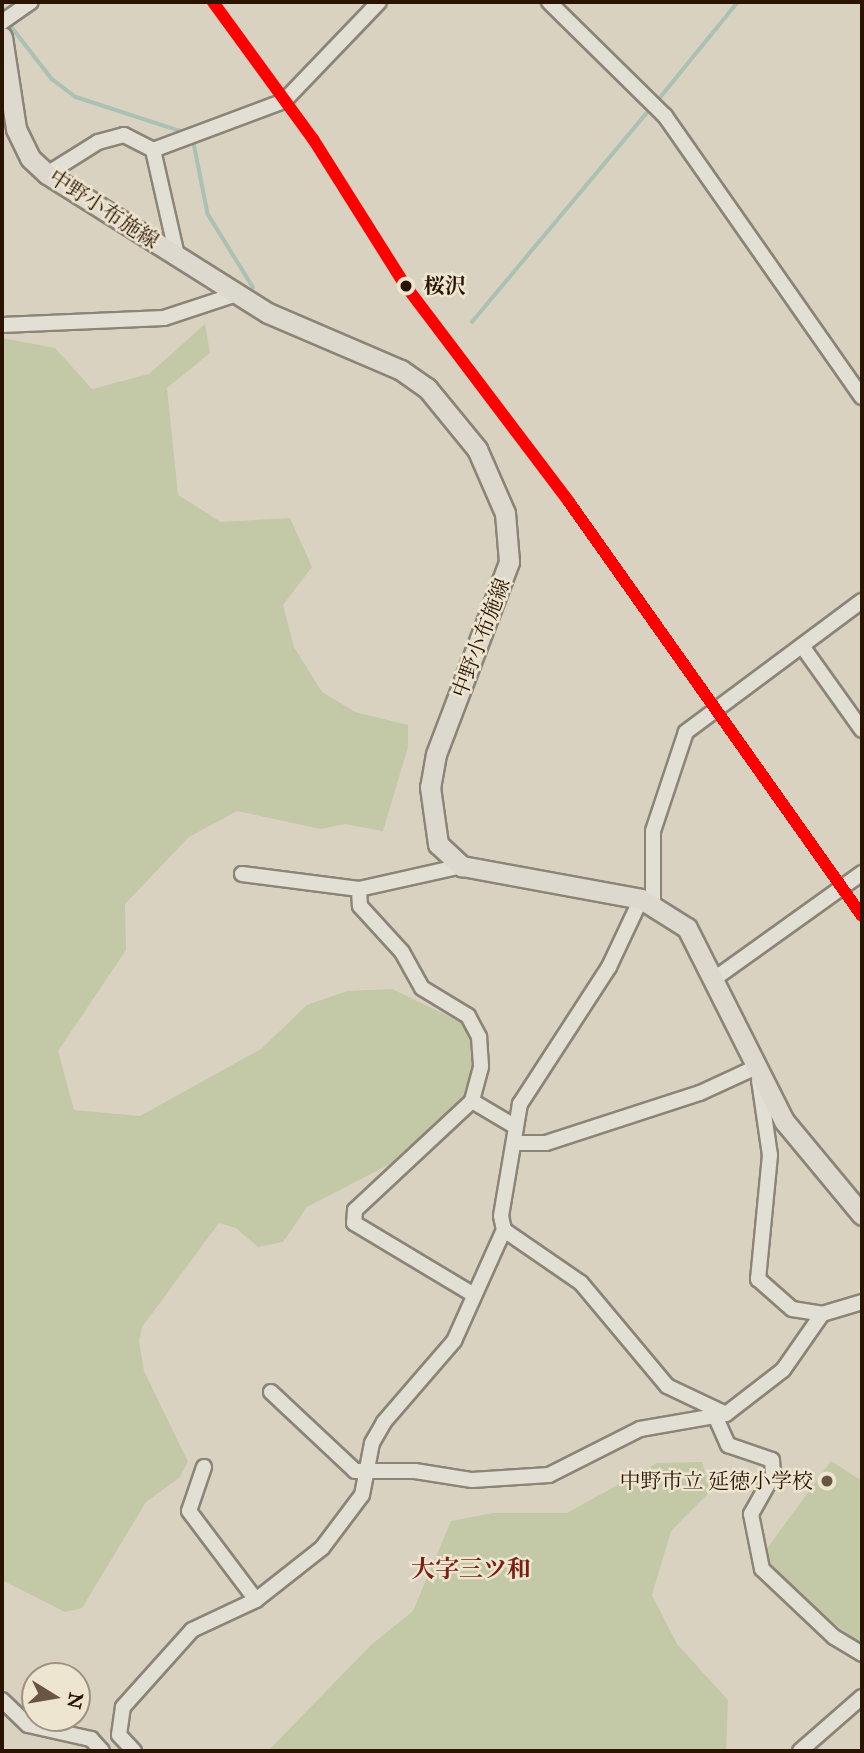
<!DOCTYPE html>
<html>
<head>
<meta charset="utf-8">
<style>
	body { margin:0 }
	#map { position:relative; width:864px; height:1753px; overflow:hidden; background:#dad2c0; font-family:"IM FELL Great Primer","Noto Serif JP",serif }
	div>[style] { position:absolute }
	.green>* { inset:0; background:#c3c8a6 }
	.stream>* { height:3.5px; margin:-1.75px; padding:0 1.75px; transform-origin:1.75px; border-radius:1.75px; background:#aac1b3 }
	.roads { filter:drop-shadow(2px 0 #8b8477) drop-shadow(-2px 0 #8b8477) drop-shadow(0 2px #8b8477) drop-shadow(0 -2px #8b8477) }
	.minor>* { height:14px; margin:-7px; padding:0 7px; transform-origin:7px; border-radius:7px; background:#e2dfd5 }
	.major>* { height:19px; margin:-9.5px; padding:0 9.5px; transform-origin:9.5px; border-radius:9.5px; background:#ddd9ce }
	.rail-1>* { height:12px; margin:-6px; padding:0 6px; transform-origin:6px; border-radius:6px; background:#f00 }
	.dots>* { width:19px; height:19px; translate:-50% -50%; box-sizing:border-box; border:4px solid #ede5d0; border-radius:50% }
	span { translate:-50% -50%; white-space:nowrap; text-align:center; line-height:1.15; -webkit-text-stroke:5px #ede5d0; paint-order:stroke }
	.street-label { font-size:21px; color:#2a1400 }
	.stop-label { font-size:21px; color:#2a1400; font-weight:700 }
	.left { translate:0 -50%; text-align:left }
	.poi-label { font-size:21px; color:#2a1400 }
	.right { translate:-100% -50%; text-align:right }
	.quarter-label { font-size:24px; color:#7a1f14; font-weight:700 }
	.frame { position:absolute; inset:0; border:4px solid #2a1400; pointer-events:none }
	.north { position:absolute; left:21px; top:1662px; width:70px; height:70px; box-sizing:border-box; background:#ede5d0; border:2px solid #9f917d; border-radius:50%; rotate:101deg; font-size:19px; font-weight:700; line-height:28px; text-align:center; color:#2a1400 }
	.north::after { content:''; display:block; margin:auto; width:24px; height:32px; background:#685643; clip-path:polygon(50% 0,100% 100%,50% 72%,0 100%) }
</style>
</head>
<body>
<div id="map">
	<div class="green">
		<i style="clip-path:polygon(205px 324px,210px 353px,167px 388px,178px 495px,221px 522px,290px 518px,312px 567px,283px 605px,294px 647px,322px 692px,355px 712px,408px 725px,408px 747px,383px 831px,345px 824px,321px 829px,237px 811px,189px 837px,125px 904px,126px 950px,58px 1051px,74px 1110px,140px 1116px,261px 1049px,307px 1005px,347px 991px,392px 989px,461px 1022px,472px 1044px,473px 1067px,464px 1099px,415px 1151px,307px 1207px,283px 1242px,258px 1247px,236px 1228px,219px 1223px,142px 1327px,139px 1341px,144px 1371px,188px 1462px,179px 1478px,146px 1502px,82px 1608px,65px 1612px,2px 1580px,2px 338px,55px 348px,92px 389px,149px 374px)"></i>
		<i style="clip-path:polygon(831px 1461px,862px 1481px,862px 1646px,792px 1589px,763px 1554px)"></i>
		<i style="clip-path:polygon(702px 1462px,710px 1492px,671px 1531px,652px 1595px,677px 1644px,728px 1700px,726px 1751px,268px 1751px,371px 1645px,413px 1611px,451px 1521px,493px 1513px,567px 1513px,657px 1463px)"></i>
	</div>
	<div class="stream">
		<i style="left:11px;top:26px;width:67px;rotate:52.3deg"></i>
		<i style="left:52px;top:79px;width:30px;rotate:37deg"></i>
		<i style="left:76px;top:97px;width:117px;rotate:18deg"></i>
		<i style="left:658px;top:100px;width:127px;rotate:-50.8deg"></i>
		<i style="left:193px;top:138px;width:77px;rotate:78.8deg"></i>
		<i style="left:208px;top:214px;width:86px;rotate:58.3deg"></i>
		<i style="left:472px;top:322px;width:271px;rotate:-50.1deg"></i>
	</div>
	<div class="roads">
		<div class="minor">
			<i style="left:549px;top:2px;width:163px;rotate:44.5deg"></i>
			<i style="left:665px;top:116px;width:343px;rotate:55deg"></i>
			<i style="left:2px;top:22px;width:35px;rotate:-35deg"></i>
			<i style="left:153px;top:150px;width:109px;rotate:77.2deg"></i>
			<i style="left:47px;top:174px;width:60px;rotate:-32.1deg"></i>
			<i style="left:98px;top:142px;width:27px;rotate:-15deg"></i>
			<i style="left:124px;top:135px;width:33px;rotate:27deg"></i>
			<i style="left:153px;top:150px;width:140px;rotate:-20.5deg"></i>
			<i style="left:284px;top:101px;width:137px;rotate:-46.2deg"></i>
			<i style="left:2px;top:325px;width:162px;rotate:-2.5deg"></i>
			<i style="left:164px;top:318px;width:77px;rotate:-18.2deg"></i>
			<i style="left:802px;top:646px;width:103px;rotate:54.5deg"></i>
			<i style="left:242px;top:874px;width:118px;rotate:7.3deg"></i>
			<i style="left:359px;top:889px;width:106px;rotate:-12.6deg"></i>
			<i style="left:359px;top:889px;width:17px;rotate:87deg"></i>
			<i style="left:360px;top:906px;width:62px;rotate:47.6deg"></i>
			<i style="left:402px;top:952px;width:41px;rotate:60.9deg"></i>
			<i style="left:422px;top:988px;width:54px;rotate:31.3deg"></i>
			<i style="left:468px;top:1016px;width:24px;rotate:62deg"></i>
			<i style="left:479px;top:1037px;width:30px;rotate:86deg"></i>
			<i style="left:481px;top:1067px;width:35px;rotate:105deg"></i>
			<i style="left:472px;top:1101px;width:51px;rotate:30.6deg"></i>
			<i style="left:653px;top:904px;width:73px;rotate:-90deg"></i>
			<i style="left:653px;top:831px;width:104px;rotate:-71.6deg"></i>
			<i style="left:686px;top:732px;width:219px;rotate:-36.7deg"></i>
			<i style="left:714px;top:979px;width:182px;rotate:-35.6deg"></i>
			<i style="left:759px;top:1080px;width:76px;rotate:81.7deg"></i>
			<i style="left:770px;top:1155px;width:125px;rotate:95.5deg"></i>
			<i style="left:758px;top:1279px;width:45px;rotate:41.4deg"></i>
			<i style="left:792px;top:1309px;width:30px;rotate:9deg"></i>
			<i style="left:822px;top:1314px;width:42px;rotate:-16.7deg"></i>
			<i style="left:472px;top:1101px;width:160px;rotate:137deg"></i>
			<i style="left:355px;top:1210px;width:13px;rotate:94deg"></i>
			<i style="left:354px;top:1223px;width:140px;rotate:31deg"></i>
			<i style="left:516px;top:1143px;width:30px"></i>
			<i style="left:546px;top:1143px;width:162px;rotate:-18deg"></i>
			<i style="left:700px;top:1093px;width:60px;rotate:-24.8deg"></i>
			<i style="left:504px;top:1230px;width:93px;rotate:34.5deg"></i>
			<i style="left:581px;top:1283px;width:134px;rotate:50.1deg"></i>
			<i style="left:667px;top:1386px;width:65px;rotate:25.4deg"></i>
			<i style="left:271px;top:1392px;width:115px;rotate:43.2deg"></i>
			<i style="left:355px;top:1471px;width:60px"></i>
			<i style="left:415px;top:1471px;width:58px;rotate:9deg"></i>
			<i style="left:472px;top:1480px;width:77px;rotate:-3.7deg"></i>
			<i style="left:549px;top:1475px;width:102px;rotate:-26.8deg"></i>
			<i style="left:640px;top:1429px;width:87px;rotate:-9.9deg"></i>
			<i style="left:726px;top:1414px;width:72px;rotate:-37.7deg"></i>
			<i style="left:783px;top:1370px;width:68px;rotate:-55.1deg"></i>
			<i style="left:716px;top:1418px;width:30px;rotate:66deg"></i>
			<i style="left:728px;top:1445px;width:46px;rotate:18.8deg"></i>
			<i style="left:772px;top:1460px;width:15px;rotate:86deg"></i>
			<i style="left:773px;top:1475px;width:45px;rotate:119.4deg"></i>
			<i style="left:751px;top:1514px;width:56px;rotate:78.7deg"></i>
			<i style="left:762px;top:1569px;width:99px;rotate:43.4deg"></i>
			<i style="left:834px;top:1637px;width:33px;rotate:31deg"></i>
			<i style="left:204px;top:1467px;width:46px;rotate:108.8deg"></i>
			<i style="left:189px;top:1511px;width:111px;rotate:53deg"></i>
			<i style="left:2px;top:1700px;width:36px;rotate:44deg"></i>
			<i style="left:28px;top:1725px;width:65px;rotate:12.5deg"></i>
			<i style="left:91px;top:1739px;width:16px;rotate:47deg"></i>
			<i style="left:134px;top:1751px;width:22px;rotate:-133deg"></i>
			<i style="left:119px;top:1735px;width:28px;rotate:-82deg"></i>
			<i style="left:123px;top:1707px;width:103px;rotate:-48.1deg"></i>
			<i style="left:192px;top:1630px;width:71px;rotate:-25.1deg"></i>
			<i style="left:256px;top:1600px;width:84px;rotate:-38.2deg"></i>
			<i style="left:322px;top:1548px;width:66px;rotate:-53deg"></i>
			<i style="left:362px;top:1495px;width:53px;rotate:-79.1deg"></i>
			<i style="left:372px;top:1443px;width:24px;rotate:-60deg"></i>
			<i style="left:384px;top:1422px;width:107px;rotate:-49.2deg"></i>
			<i style="left:454px;top:1341px;width:122px;rotate:-65.8deg"></i>
			<i style="left:504px;top:1230px;width:14px;rotate:-102deg"></i>
			<i style="left:501px;top:1216px;width:114px;rotate:-80.4deg"></i>
			<i style="left:520px;top:1104px;width:163px;rotate:-57deg"></i>
			<i style="left:609px;top:967px;width:75px;rotate:-64.8deg"></i>
			<i style="left:800px;top:1751px;width:82px;rotate:-41.1deg"></i>
		</div>
		<div class="major">
			<i style="left:2px;top:37px;width:93px;rotate:81.3deg"></i>
			<i style="left:16px;top:129px;width:32px;rotate:64deg"></i>
			<i style="left:30px;top:158px;width:23px;rotate:43deg"></i>
			<i style="left:47px;top:174px;width:261px;rotate:32.2deg"></i>
			<i style="left:268px;top:313px;width:145px;rotate:23.2deg"></i>
			<i style="left:401px;top:370px;width:32px;rotate:35deg"></i>
			<i style="left:427px;top:388px;width:79px;rotate:50.7deg"></i>
			<i style="left:477px;top:449px;width:70px;rotate:66.4deg"></i>
			<i style="left:505px;top:513px;width:49px;rotate:85.3deg"></i>
			<i style="left:509px;top:562px;width:205px;rotate:110.8deg"></i>
			<i style="left:436px;top:754px;width:34px;rotate:100deg"></i>
			<i style="left:430px;top:787px;width:58px;rotate:82deg"></i>
			<i style="left:438px;top:844px;width:33px;rotate:43deg"></i>
			<i style="left:462px;top:866px;width:182px;rotate:10.4deg"></i>
			<i style="left:641px;top:899px;width:54px;rotate:32.2deg"></i>
			<i style="left:687px;top:928px;width:216px;rotate:63.3deg"></i>
			<i style="left:784px;top:1121px;width:122px;rotate:50.3deg"></i>
		</div>
	</div>
	<div class="rail-1">
		<i style="left:213px;top:2px;width:170px;rotate:53.9deg"></i>
		<i style="left:313px;top:139px;width:173px;rotate:57.8deg"></i>
		<i style="left:405px;top:285px;width:272px;rotate:52.9deg"></i>
		<i style="left:569px;top:502px;width:507px;rotate:54.71deg"></i>
	</div>
	<div class="dots">
		<i style="left:406px;top:286px;background:#2a1400"></i>
		<i style="left:827px;top:1481px;background:#685643"></i>
	</div>
	<div class="street-label">
		<span style="left:104px;top:209px;rotate:33deg">中野小布施線</span>
		<span style="left:481px;top:638px;rotate:-69deg">中野小布施線</span>
	</div>
	<div class="stop-label">
		<span class="left" style="left:424px;top:286px">桜沢</span>
	</div>
	<div class="poi-label">
		<span class="right" style="left:813px;top:1481px">中野市立 延徳小学校</span>
	</div>
	<div class="quarter-label">
		<span style="left:471px;top:1570px">大字三ツ和</span>
	</div>
	<div class="frame"></div>
	<div class="north">N</div>
</div>
</body>
</html>
